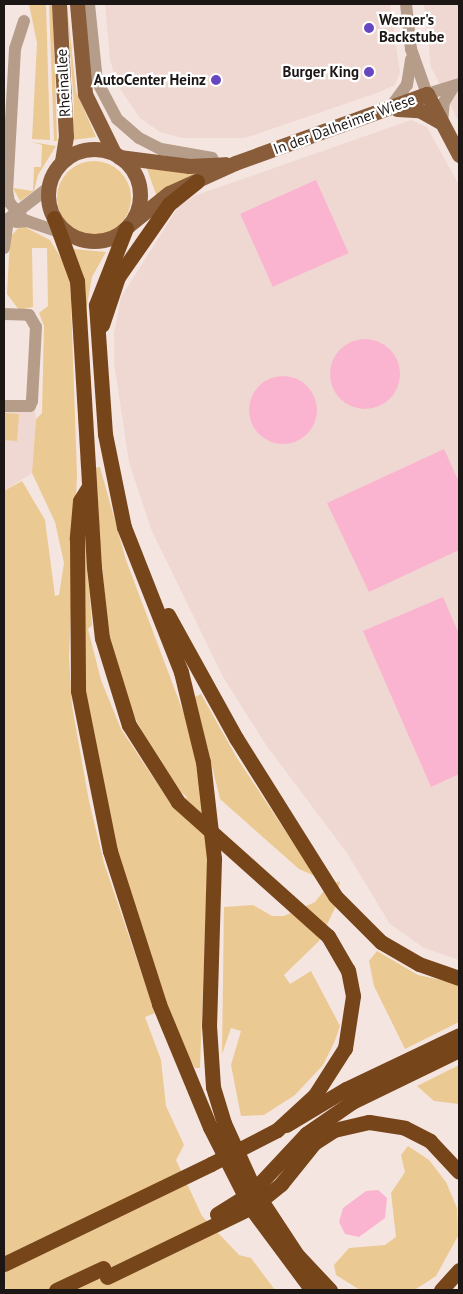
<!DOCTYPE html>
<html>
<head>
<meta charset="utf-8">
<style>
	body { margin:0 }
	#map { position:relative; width:463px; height:1294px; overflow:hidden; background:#f5e5e1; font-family:"PT Sans",sans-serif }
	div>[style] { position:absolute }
	.built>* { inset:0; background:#efd8d1 }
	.green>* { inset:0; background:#ebc992; transform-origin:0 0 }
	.round { border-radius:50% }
	.water>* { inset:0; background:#fbb4d0; transform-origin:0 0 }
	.minor>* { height:12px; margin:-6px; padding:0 6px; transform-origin:6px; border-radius:6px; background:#b69d8a }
	.major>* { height:15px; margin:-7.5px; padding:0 7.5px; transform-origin:7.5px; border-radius:7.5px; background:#895c3a }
	.major>.ring { margin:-7.5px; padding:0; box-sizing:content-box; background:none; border:15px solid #895c3a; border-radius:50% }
	.highway>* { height:15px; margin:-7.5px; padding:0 7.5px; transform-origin:7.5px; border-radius:7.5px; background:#77451a }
	.highway-bridge>* { height:15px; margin:-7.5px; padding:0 7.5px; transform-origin:7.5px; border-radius:7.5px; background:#77451a }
	.dots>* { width:14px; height:14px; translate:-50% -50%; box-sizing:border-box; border:2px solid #fff; border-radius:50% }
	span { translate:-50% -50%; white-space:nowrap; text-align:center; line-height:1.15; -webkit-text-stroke:4.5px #fff; paint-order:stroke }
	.poi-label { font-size:15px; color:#1c1715; font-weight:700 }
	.left { translate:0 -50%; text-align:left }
	.right { translate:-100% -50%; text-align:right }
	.street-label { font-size:15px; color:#1c1715 }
	.frame { position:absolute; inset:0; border:5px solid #1c1715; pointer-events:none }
</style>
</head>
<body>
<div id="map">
	<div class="built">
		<i style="clip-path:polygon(105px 4px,390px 4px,400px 72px,395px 85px,377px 93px,245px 138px,182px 138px,160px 132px,140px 118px,118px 86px,110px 60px)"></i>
		<i style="clip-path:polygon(424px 4px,459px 4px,459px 122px,431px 67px)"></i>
		<i style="clip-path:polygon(411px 120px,427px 127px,459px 185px,459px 960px,424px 948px,390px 924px,347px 853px,266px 745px,223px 677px,151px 529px,129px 462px,114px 363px,114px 333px,121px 297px,179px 206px,194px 196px)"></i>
		<i style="clip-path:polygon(4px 410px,35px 410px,36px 419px,32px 473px,4px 491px)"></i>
	</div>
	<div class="green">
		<i style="clip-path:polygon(29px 4px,46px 4px,50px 140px,32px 139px,37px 43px)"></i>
		<i style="clip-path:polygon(49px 4px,53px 4px,57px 141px,54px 141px)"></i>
		<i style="clip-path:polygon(67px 4px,76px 91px,96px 137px,72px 140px,74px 107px)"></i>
		<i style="clip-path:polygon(32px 142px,56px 146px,38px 175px,34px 191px,20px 201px,13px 188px,33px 191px,34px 167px,41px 167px,42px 145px)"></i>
		<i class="round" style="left:57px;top:161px;width:74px;height:74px"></i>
		<i style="clip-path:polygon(146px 166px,205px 171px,157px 197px)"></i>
		<i style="clip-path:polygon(21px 225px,50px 240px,70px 273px,77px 475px,69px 657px,72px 706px,89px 801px,104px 863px,155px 1013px,145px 1017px,161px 1060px,166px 1106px,184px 1145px,176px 1160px,202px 1216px,239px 1255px,251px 1258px,275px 1290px,6px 1290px,4px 1281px,4px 491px,22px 481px,45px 520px,55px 596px,59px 595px,64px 563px,55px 522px,32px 473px,36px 419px,42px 413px,44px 326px,39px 313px,48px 306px,47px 248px,32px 248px,33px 307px,19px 310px,7px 294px,10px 237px)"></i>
		<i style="clip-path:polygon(73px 249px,106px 252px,92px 277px,85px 316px,82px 273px)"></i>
		<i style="left:4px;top:413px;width:15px;height:27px;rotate:4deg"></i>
		<i style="clip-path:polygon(100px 467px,126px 560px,190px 730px,204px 811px,208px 849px,200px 1068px,195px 1068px,185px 1051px,145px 949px,105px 821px,82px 694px,84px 523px,92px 625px,88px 629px,101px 680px,121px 729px,170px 803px,177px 807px,187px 797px,176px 788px,146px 740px,122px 691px,110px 650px,93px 468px)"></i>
		<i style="clip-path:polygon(201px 694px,237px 758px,315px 876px,299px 869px,220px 799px,195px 697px)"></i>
		<i style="clip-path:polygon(340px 881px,335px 908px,319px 941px,284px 975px,290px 984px,311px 971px,340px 1026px,334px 1043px,323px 1065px,295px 1095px,264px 1115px,241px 1116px,231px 1065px,241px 1031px,231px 1028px,222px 1054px,224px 907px,253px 905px,272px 916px,284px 916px,315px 902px,328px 886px)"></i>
		<i style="clip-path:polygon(377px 951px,418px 975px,459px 984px,459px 1022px,405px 1049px,374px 986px,369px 961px)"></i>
		<i style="clip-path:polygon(459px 1065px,459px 1104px,434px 1101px,417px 1086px)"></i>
		<i style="clip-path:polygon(408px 1146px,429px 1160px,446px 1182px,457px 1208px,458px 1236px,436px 1276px,416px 1289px,360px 1290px,336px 1275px,334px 1265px,349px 1248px,385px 1245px,396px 1237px,391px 1193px,405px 1172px,401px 1155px)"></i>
	</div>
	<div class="water">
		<i style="left:316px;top:180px;width:80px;height:83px;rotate:66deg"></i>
		<i class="round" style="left:330px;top:339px;width:70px;height:70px"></i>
		<i class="round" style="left:249px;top:376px;width:68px;height:68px"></i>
		<i style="clip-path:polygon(444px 449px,459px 482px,459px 550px,369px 592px,327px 503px)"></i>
		<i style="clip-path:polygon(443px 597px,459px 634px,459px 774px,431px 787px,363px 631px)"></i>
		<i style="clip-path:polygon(378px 1190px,387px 1198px,385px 1218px,359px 1237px,345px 1234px,339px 1222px,343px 1208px,366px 1191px)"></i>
	</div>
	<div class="minor">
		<i style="left:89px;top:4px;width:77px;rotate:84.1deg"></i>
		<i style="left:97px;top:81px;width:43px;rotate:62.2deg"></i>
		<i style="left:117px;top:119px;width:29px;rotate:41deg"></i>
		<i style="left:139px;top:138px;width:25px;rotate:27deg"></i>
		<i style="left:161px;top:149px;width:52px;rotate:10deg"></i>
		<i style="left:406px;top:4px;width:45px;rotate:83.7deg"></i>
		<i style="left:411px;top:49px;width:48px;rotate:70.4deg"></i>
		<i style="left:427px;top:94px;width:34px;rotate:-17deg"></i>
		<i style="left:24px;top:21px;width:29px;rotate:108deg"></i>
		<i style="left:15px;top:49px;width:141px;rotate:93.2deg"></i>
		<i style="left:7px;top:190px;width:12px;rotate:81deg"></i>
		<i style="left:9px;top:202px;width:25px;rotate:50deg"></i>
		<i style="left:390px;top:108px;width:29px;rotate:-54deg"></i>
		<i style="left:407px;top:85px;width:26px;rotate:-81deg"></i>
		<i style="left:442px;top:123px;width:21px;rotate:-85deg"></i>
		<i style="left:444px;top:102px;width:19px;rotate:-58deg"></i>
		<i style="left:16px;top:222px;width:11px;rotate:-5deg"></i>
		<i style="left:27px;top:221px;width:50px;rotate:18.8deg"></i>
		<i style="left:4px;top:248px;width:29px;rotate:-82deg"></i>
		<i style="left:8px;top:219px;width:51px;rotate:-37.8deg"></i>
		<i style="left:4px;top:314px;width:25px;rotate:2deg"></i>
		<i style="left:29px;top:315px;width:14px;rotate:60deg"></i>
		<i style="left:36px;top:327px;width:74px;rotate:93.1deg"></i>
		<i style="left:32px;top:401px;width:5px;rotate:112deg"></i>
		<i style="left:30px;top:406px;width:26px;rotate:180deg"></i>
	</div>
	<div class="major">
		<i style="left:59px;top:4px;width:132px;rotate:87deg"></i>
		<i style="left:66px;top:136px;width:26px;rotate:99deg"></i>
		<i style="left:77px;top:4px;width:90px;rotate:84.9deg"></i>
		<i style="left:85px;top:94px;width:66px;rotate:63.8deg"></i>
		<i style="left:397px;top:109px;width:22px;rotate:3deg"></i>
		<i style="left:419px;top:110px;width:25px;rotate:29deg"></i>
		<i class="ring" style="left:48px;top:149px;width:77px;height:77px"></i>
		<i style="left:119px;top:157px;width:71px;rotate:7.3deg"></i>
		<i style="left:189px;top:166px;width:36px;rotate:-3deg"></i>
		<i style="left:129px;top:225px;width:51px;rotate:-38.7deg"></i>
		<i style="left:169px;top:193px;width:72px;rotate:-24.4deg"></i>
		<i style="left:235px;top:163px;width:204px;rotate:-19.8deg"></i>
		<i style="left:427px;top:94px;width:69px;rotate:62.3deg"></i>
	</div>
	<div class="highway">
		<i style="left:54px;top:218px;width:67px;rotate:69.9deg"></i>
		<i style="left:77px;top:281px;width:287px;rotate:86.6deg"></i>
		<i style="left:94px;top:567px;width:71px;rotate:83.6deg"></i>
		<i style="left:102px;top:638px;width:91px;rotate:72.8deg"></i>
		<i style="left:129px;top:725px;width:91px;rotate:57.5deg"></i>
		<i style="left:126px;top:228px;width:83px;rotate:111.3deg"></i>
		<i style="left:96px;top:305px;width:129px;rotate:86deg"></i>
		<i style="left:105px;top:434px;width:95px;rotate:78.5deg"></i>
		<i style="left:124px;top:527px;width:156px;rotate:68.5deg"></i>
		<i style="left:181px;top:672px;width:93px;rotate:76.3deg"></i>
		<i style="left:203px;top:762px;width:98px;rotate:83.5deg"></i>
		<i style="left:214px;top:859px;width:166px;rotate:91.7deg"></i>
		<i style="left:209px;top:1025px;width:62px;rotate:86.3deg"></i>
		<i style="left:213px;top:1087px;width:38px;rotate:73deg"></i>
		<i style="left:224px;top:1123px;width:75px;rotate:65.5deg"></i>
		<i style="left:255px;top:1191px;width:77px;rotate:56.7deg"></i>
		<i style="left:297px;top:1255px;width:48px;rotate:46.7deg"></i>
		<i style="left:102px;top:325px;width:51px;rotate:-71.6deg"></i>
		<i style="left:118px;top:277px;width:89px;rotate:-55.1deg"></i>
		<i style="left:169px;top:204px;width:36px;rotate:-39deg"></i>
		<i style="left:88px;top:488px;width:15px;rotate:122deg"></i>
		<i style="left:80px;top:501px;width:38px;rotate:95deg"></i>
		<i style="left:77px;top:539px;width:152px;rotate:89.6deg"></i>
		<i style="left:78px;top:691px;width:163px;rotate:78.7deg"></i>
		<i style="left:110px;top:851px;width:161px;rotate:72.2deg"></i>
		<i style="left:159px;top:1004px;width:133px;rotate:67.5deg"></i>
		<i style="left:210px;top:1127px;width:91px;rotate:63.2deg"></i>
		<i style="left:251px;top:1208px;width:102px;rotate:53.4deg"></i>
		<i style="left:168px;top:615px;width:141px;rotate:61.1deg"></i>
		<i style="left:236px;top:738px;width:186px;rotate:57.9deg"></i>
		<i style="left:335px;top:896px;width:65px;rotate:45deg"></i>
		<i style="left:381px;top:942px;width:44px;rotate:30.1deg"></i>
		<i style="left:419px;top:964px;width:42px;rotate:19.3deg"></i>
		<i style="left:352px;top:1102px;width:119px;rotate:-25.9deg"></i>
		<i style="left:286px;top:1125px;width:70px;rotate:-31deg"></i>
		<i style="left:346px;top:1089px;width:125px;rotate:-25.5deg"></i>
		<i style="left:405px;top:1128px;width:28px;rotate:27deg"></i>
		<i style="left:430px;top:1141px;width:42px;rotate:46.9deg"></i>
		<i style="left:4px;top:1264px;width:230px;rotate:-25.8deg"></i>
		<i style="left:56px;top:1290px;width:52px;rotate:-25.1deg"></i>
		<i style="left:441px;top:1290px;width:27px;rotate:-48deg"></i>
	</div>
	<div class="highway-bridge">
		<i style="left:178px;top:802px;width:201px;rotate:41.8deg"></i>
		<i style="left:328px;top:936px;width:39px;rotate:60deg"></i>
		<i style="left:348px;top:970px;width:26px;rotate:79deg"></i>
		<i style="left:353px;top:996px;width:53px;rotate:98.7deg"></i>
		<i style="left:345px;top:1048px;width:56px;rotate:122.6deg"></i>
		<i style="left:315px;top:1095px;width:52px;rotate:137.4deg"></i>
		<i style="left:277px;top:1130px;width:74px;rotate:152.7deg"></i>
		<i style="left:217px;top:1214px;width:40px;rotate:-32deg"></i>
		<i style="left:251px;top:1193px;width:81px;rotate:-47deg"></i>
		<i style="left:306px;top:1134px;width:56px;rotate:-34.8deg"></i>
		<i style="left:107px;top:1277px;width:163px;rotate:-25.8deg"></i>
		<i style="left:254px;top:1206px;width:35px;rotate:-39deg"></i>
		<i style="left:281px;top:1184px;width:53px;rotate:-51.2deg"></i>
		<i style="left:314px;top:1143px;width:24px;rotate:-33deg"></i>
		<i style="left:334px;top:1130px;width:36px;rotate:-13deg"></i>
		<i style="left:369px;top:1122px;width:36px;rotate:9deg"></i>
	</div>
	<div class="dots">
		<i style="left:369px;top:28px;background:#6647bf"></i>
		<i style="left:369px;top:72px;background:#6647bf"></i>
		<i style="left:216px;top:80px;background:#6647bf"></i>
	</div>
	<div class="poi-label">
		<span class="left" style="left:379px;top:28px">Werner's<br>Backstube</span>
		<span class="right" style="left:359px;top:72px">Burger King</span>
		<span class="right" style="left:206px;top:80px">AutoCenter Heinz</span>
	</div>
	<div class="street-label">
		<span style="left:63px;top:83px;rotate:-93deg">Rheinallee</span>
		<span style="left:344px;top:124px;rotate:-20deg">In der Dalheimer Wiese</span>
	</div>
	<div class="frame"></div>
</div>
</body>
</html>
